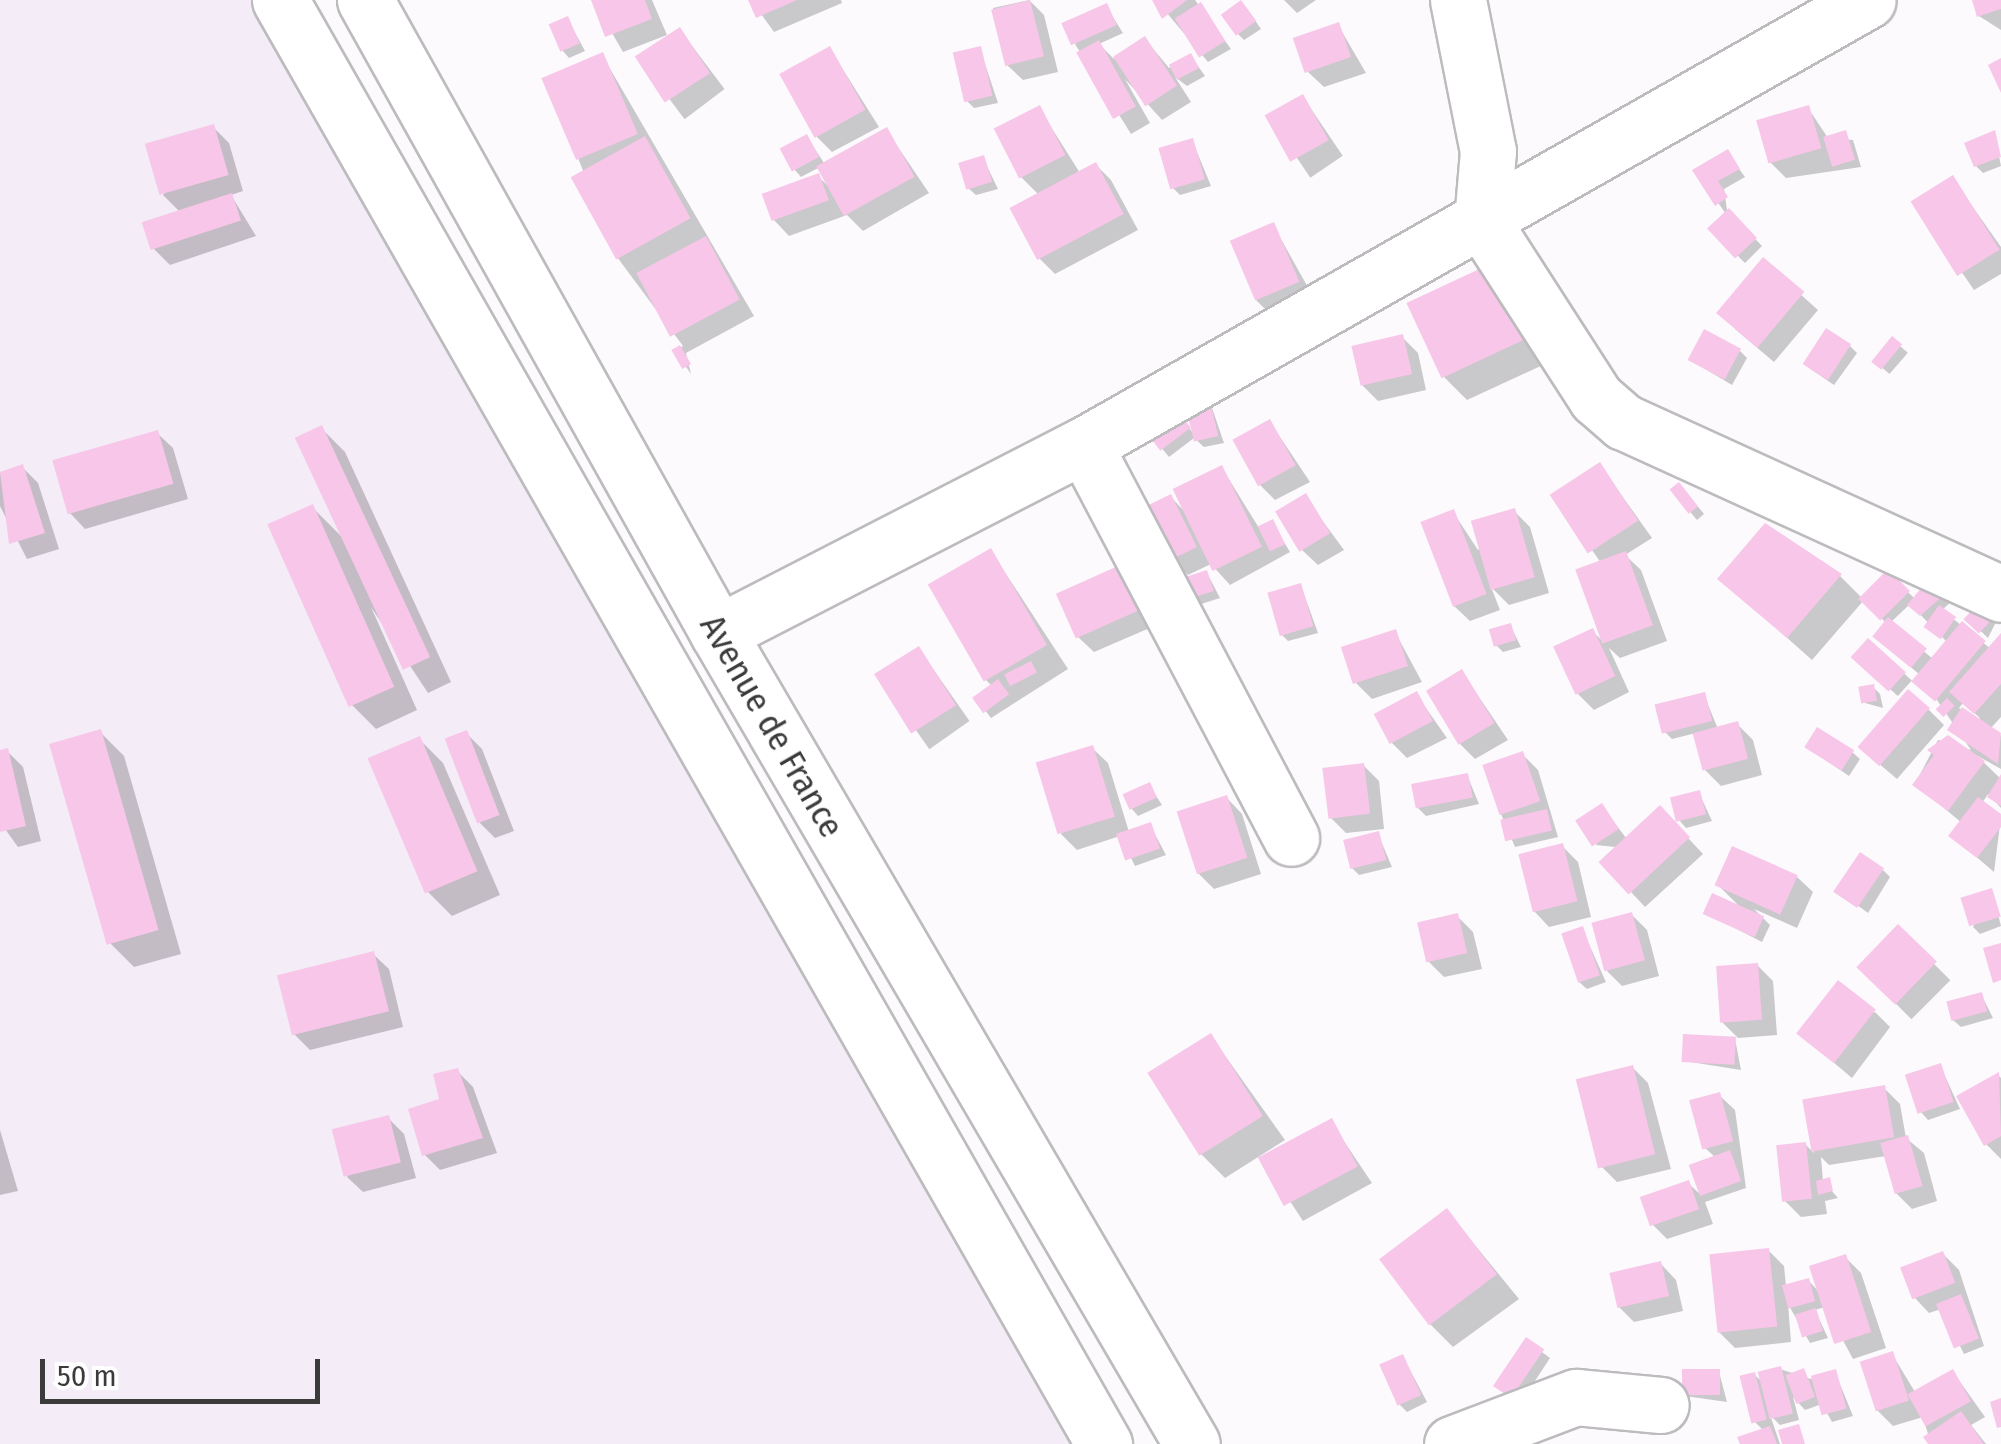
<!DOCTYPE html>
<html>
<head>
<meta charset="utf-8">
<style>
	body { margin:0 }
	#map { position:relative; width:2001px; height:1444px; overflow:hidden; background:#fcfafd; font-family:"Fira Sans Condensed",sans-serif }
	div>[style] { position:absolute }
	.built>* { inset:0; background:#f4ecf6 }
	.shadow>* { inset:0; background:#0003; transform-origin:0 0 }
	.building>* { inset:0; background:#f8c6e9; transform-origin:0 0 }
	.roads { filter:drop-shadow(2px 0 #bdbbbe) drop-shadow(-2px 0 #bdbbbe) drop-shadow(0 2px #bdbbbe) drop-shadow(0 -2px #bdbbbe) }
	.minor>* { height:55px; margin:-27.5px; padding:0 27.5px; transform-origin:27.5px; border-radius:27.5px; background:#fff }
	span { translate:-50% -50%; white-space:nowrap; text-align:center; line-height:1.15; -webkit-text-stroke:9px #fff; paint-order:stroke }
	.street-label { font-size:35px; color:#3c3b3c }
	.scale { position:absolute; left:40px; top:1359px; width:280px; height:45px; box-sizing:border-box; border:5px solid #3c3b3c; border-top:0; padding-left:12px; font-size:30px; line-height:35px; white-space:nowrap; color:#3c3b3c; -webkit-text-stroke:8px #fff; paint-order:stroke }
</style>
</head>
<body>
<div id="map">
	<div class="built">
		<i style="clip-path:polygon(0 0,300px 0,1133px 1444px,0 1444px)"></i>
	</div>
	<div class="shadow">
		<i style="clip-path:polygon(593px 0,652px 0,667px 35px,623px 52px)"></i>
		<i style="clip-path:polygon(751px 0,841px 0,842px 3px,774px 32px)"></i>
		<i style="clip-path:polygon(1029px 0,1044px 15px,1058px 72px,1023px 80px,1007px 65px,993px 8px)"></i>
		<i style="clip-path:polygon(1156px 0,1195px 0,1231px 49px,1208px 62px)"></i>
		<i style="clip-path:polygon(1284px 0,1316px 0,1297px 13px)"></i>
		<i style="clip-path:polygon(1974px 0,2001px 0,2001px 30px,1979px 16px)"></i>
		<i style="clip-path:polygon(1106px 6px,1123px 33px,1099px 44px,1114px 59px,1145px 39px,1169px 68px,1191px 56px,1205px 76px,1187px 86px,1175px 77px,1191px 102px,1162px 120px,1125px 79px,1150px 123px,1131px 134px,1075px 44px)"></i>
		<i style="clip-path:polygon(1247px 9px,1261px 29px,1244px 40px,1237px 33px)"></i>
		<i style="clip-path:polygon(567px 18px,585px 51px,569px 58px,562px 50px)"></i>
		<i style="clip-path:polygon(1338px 25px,1366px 73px,1324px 87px,1308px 72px)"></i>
		<i style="left:680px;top:30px;width:74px;height:50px;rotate:53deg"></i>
		<i style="clip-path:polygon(830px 49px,879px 127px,832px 152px,817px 137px)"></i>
		<i style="clip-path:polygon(980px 49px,998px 103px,974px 108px,967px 101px)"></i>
		<i style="clip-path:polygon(602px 55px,754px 316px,686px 353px,691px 374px,675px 351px,683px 346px,617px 257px,578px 158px)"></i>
		<i style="left:1303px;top:97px;width:71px;height:39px;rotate:56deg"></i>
		<i style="clip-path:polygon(1039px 108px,1080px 173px,1096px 165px,1111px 180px,1138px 230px,1055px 274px,1039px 258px,1039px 195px,1021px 177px)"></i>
		<i style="clip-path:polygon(1808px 108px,1828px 138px,1853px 140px,1861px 167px,1786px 178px,1770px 162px)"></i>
		<i style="clip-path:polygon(213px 127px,229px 143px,243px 191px,231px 195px,256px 236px,170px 265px,154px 249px,180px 212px,163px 195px)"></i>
		<i style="clip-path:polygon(887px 131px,929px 193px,863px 231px,847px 215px,789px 236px,774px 220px,818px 176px,830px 188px,820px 167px,801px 177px,794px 169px,807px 137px,826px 166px)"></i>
		<i style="clip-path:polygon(1994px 133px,2001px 166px,1983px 173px,1976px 166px)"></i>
		<i style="clip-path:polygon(1192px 140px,1211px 186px,1180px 195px,1173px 188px)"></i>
		<i style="clip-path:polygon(1727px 152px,1745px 177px,1724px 189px,1727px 210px,1762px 246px,1745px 263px,1711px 229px,1726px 214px,1696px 171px)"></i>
		<i style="clip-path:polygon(983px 158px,998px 189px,976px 195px,968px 188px)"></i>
		<i style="clip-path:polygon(1953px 179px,2001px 247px,2001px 274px,1974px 290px,1914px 203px)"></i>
		<i style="clip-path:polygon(1273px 225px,1314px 298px,1272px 316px,1256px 300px)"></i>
		<i style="clip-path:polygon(1763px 261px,1818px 310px,1774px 362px,1735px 329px)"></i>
		<i style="clip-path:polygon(1488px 268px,1545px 364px,1467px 400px,1443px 376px)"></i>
		<i style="clip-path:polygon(1402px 337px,1418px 353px,1426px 390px,1378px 401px,1362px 385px)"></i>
		<i style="left:1892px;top:339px;width:21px;height:28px;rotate:41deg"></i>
		<i style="clip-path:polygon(1850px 346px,1857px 353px,1834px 385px,1812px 370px)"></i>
		<i style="clip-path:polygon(1740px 351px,1747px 358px,1732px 385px,1690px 360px)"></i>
		<i style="clip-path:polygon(1209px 399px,1224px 443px,1204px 447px,1194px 438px,1169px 457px,1150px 434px,1184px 421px,1195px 436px)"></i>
		<i style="clip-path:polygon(1270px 422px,1310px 482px,1275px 500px,1259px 484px)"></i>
		<i style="clip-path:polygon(321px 428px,345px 452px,451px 682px,428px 693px,371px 607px,417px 710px,376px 729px,352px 705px,312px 507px,343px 538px)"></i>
		<i style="clip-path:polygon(157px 433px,173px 448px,188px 499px,85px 529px,70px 513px)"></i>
		<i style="clip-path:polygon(1600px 465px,1652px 538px,1625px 555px,1641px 570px,1667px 641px,1620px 658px,1609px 648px,1629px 692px,1594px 710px,1578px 694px,1592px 631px,1605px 643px,1578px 572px,1601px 563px,1553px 494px)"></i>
		<i style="clip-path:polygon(22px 467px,38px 483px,59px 549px,27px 559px,0 506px,0 474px)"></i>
		<i style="clip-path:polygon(1222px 468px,1259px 528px,1272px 522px,1290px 552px,1230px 585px,1211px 564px,1188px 575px,1172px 560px,1171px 497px,1185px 512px)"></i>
		<i style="clip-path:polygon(1672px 490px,1686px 492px,1704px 514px,1697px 520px)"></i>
		<i style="clip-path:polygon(1305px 497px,1344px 550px,1318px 565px,1302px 550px)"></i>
		<i style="clip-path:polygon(1514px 511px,1530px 527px,1549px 593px,1509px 605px,1491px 587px,1500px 610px,1470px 621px,1454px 606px,1453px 512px,1478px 550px)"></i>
		<i style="clip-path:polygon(991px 551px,1068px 669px,991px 718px,975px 697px,992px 686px,985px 679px)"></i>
		<i style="clip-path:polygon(1117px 568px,1152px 627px,1094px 652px,1078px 637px)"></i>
		<i style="clip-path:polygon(evenodd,1888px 572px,1915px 599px,1962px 592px,1942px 610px,1991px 649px,2001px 637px,2001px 717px,1990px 729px,2001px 736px,2001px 769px,1976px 755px,2001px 779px,2001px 808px,1988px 794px,1982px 803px,2001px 817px,1994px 872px,1952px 836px,1962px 823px,1915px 784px,1938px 740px,1971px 750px,1920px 675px,1883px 643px,1886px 623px,1864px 600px,1812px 660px,1721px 579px,1840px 576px,1862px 598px,1888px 572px,1910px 604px,1947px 642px,1933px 659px,1890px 623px,1910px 604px,1888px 572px,1963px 703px,1980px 718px,1978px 721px,1959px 708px,1963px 703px)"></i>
		<i style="clip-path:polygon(1207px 573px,1220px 598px,1198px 605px,1191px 598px)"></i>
		<i style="clip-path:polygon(1301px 586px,1318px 633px,1288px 641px,1281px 634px)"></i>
		<i style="clip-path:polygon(2001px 612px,1988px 638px,1968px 619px)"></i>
		<i style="clip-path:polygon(1510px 625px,1521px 647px,1503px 652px,1496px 645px)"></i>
		<i style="clip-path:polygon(1395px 632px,1422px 682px,1372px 699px,1356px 683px)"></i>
		<i style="left:1868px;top:641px;width:59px;height:21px;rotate:42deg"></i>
		<i style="left:919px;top:649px;width:88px;height:49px;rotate:55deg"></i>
		<i style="clip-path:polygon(1462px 672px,1508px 740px,1475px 759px,1459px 743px)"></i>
		<i style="clip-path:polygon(1873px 687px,1880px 694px,1883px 708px,1865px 703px)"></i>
		<i style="clip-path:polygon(1416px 694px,1447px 738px,1407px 758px,1391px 742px)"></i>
		<i style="clip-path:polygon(1704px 695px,1718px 729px,1737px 724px,1753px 740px,1762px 775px,1721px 786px,1705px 770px,1696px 733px,1672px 739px,1665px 732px)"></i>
		<i style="clip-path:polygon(1928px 709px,1944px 725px,1897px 779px,1877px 762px)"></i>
		<i style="clip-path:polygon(100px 732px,124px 756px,181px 954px,134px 967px,110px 943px)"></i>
		<i style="clip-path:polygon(466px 733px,482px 749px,514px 831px,495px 838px,480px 823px)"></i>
		<i style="clip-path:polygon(419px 739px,443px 763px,500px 895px,452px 916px,428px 892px)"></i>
		<i style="clip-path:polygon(1807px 747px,1852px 752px,1860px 759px,1849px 776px)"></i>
		<i style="clip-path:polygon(1092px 748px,1108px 763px,1129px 832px,1150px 825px,1166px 855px,1135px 866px,1120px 836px,1077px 850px,1061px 834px)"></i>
		<i style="clip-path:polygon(7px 751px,23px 767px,41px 841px,18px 847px,0 822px,0 753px)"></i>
		<i style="clip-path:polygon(1522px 754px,1538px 770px,1558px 837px,1515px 847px,1501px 814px)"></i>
		<i style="clip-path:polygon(1363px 765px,1379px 781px,1384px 829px,1346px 833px,1330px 817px)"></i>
		<i style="clip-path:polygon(1467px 775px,1479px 804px,1426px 816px,1418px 808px)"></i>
		<i style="clip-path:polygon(1149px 785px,1162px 805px,1138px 816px,1131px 808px)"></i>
		<i style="clip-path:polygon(1699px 793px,1712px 821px,1686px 828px,1679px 820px)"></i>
		<i style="clip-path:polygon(1227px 798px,1242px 814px,1261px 874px,1214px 889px,1198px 873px)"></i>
		<i style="clip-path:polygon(1608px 814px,1626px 838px,1675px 824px,1703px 854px,1645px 907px,1601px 860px,1615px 847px,1596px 845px)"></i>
		<i style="clip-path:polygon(1378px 834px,1392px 867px,1359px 875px,1352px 868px)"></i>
		<i style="clip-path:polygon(1562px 846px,1578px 862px,1591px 917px,1549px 927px,1534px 911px)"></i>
		<i style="clip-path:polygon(1883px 870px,1890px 877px,1868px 913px,1838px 891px)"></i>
		<i style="clip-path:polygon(1797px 877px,1813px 892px,1797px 928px,1754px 909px,1770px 925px,1762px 942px,1706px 913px,1741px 908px,1717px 884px)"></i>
		<i style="clip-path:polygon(1992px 891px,2001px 926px,1980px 934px,1973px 927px)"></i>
		<i style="clip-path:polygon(1631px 914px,1647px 930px,1659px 976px,1622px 986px,1607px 971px)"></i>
		<i style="clip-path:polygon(1457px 916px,1473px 932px,1482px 969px,1444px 977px,1428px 961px)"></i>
		<i style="left:1898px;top:928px;width:74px;height:55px;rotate:45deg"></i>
		<i style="clip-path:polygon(1582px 929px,1606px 982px,1587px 989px,1579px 982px)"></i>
		<i style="clip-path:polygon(373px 954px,389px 969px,403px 1027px,310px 1050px,294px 1034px)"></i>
		<i style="clip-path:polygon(1757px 965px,1773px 981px,1777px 1035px,1738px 1038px,1722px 1022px)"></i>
		<i style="clip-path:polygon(1981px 994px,1993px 1018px,1961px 1027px,1953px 1020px)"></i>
		<i style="clip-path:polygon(1875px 1012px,1890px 1027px,1852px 1078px,1800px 1034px)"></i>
		<i style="clip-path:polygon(1211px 1036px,1285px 1140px,1225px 1178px,1201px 1154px)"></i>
		<i style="clip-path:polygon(1735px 1039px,1741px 1070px,1684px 1061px)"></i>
		<i style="clip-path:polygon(1940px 1065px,1960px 1109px,1928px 1120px,1921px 1112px)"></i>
		<i style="clip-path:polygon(1632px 1067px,1648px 1083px,1671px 1169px,1617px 1182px,1601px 1166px)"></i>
		<i style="clip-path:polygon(457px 1071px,473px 1087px,497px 1153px,440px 1170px,424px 1154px)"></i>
		<i style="clip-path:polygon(1998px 1075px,2001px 1078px,2001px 1159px,1986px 1144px)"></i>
		<i style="clip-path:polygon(1884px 1088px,1900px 1104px,1906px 1138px,1924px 1153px,1937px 1201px,1912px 1209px,1896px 1193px,1886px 1156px,1829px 1165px,1821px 1157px,1823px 1181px,1838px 1198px,1825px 1201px,1827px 1214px,1801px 1217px,1785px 1201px,1806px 1145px,1814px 1153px,1805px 1101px)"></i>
		<i style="clip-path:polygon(1719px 1095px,1735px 1110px,1746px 1188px,1705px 1202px,1713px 1224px,1667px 1239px,1651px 1223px,1688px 1183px,1701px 1195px,1691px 1165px,1715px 1157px,1705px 1148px)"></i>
		<i style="clip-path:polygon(388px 1118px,404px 1134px,416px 1178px,363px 1192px,347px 1177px)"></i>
		<i style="clip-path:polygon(1331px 1122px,1372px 1183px,1303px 1221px,1263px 1160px)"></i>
		<i style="clip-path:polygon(0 1130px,18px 1191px,0 1195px)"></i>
		<i style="clip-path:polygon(1447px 1211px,1519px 1299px,1453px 1347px,1429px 1323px)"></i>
		<i style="clip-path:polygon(1768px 1250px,1784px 1266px,1786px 1286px,1808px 1280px,1820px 1293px,1845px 1257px,1861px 1273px,1886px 1348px,1853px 1359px,1825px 1307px,1815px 1310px,1828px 1338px,1810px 1343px,1788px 1304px,1791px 1342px,1735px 1348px,1719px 1332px)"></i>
		<i style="clip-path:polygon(1943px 1254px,1959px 1270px,1984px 1346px,1964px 1354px,1941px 1309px,1929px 1313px,1914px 1297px)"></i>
		<i style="clip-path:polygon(1661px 1264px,1676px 1280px,1683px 1311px,1634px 1322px,1618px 1306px)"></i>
		<i style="clip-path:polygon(1527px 1341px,1550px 1358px,1520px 1404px,1504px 1393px)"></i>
		<i style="clip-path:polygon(1892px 1354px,1915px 1392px,1953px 1372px,1985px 1417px,1971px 1425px,1986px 1444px,1931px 1444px,1923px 1417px,1893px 1426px,1877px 1410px)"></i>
		<i style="clip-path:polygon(1403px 1357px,1427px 1402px,1407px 1412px,1399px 1404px)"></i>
		<i style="clip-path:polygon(1780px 1369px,1811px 1379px,1835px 1372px,1853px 1416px,1832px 1422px,1822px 1404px,1805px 1410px,1793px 1397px,1799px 1420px,1780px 1425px,1770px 1415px,1780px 1444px,1742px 1444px,1764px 1431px,1754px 1421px,1755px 1375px,1764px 1384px)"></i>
		<i style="clip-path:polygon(1719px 1372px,1727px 1402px,1685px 1396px)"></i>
	</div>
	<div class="building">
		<i style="clip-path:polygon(591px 0,645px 0,652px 19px,605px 37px)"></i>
		<i style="clip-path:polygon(748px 0,797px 0,756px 18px)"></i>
		<i style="left:1030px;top:0;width:58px;height:40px;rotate:76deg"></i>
		<i style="clip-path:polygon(1152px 0,1187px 0,1162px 19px)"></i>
		<i style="left:1241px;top:0;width:26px;height:25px;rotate:54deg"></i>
		<i style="clip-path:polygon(1972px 0,2001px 0,2001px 9px,1977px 17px)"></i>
		<i style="left:1201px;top:2px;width:46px;height:31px;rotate:58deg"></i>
		<i style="left:1107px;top:3px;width:24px;height:50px;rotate:66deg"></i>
		<i style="left:568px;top:16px;width:30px;height:21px;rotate:67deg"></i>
		<i style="left:1339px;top:22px;width:37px;height:49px;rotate:71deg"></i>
		<i style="left:680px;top:27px;width:55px;height:54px;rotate:57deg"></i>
		<i style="left:1145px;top:36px;width:59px;height:38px;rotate:57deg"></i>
		<i style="left:1099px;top:40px;width:76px;height:26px;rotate:61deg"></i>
		<i style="left:830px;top:46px;width:73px;height:58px;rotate:61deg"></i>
		<i style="left:981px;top:46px;width:51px;height:29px;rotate:77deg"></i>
		<i style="left:603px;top:52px;width:89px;height:67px;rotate:67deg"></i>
		<i style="left:1191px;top:53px;width:17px;height:25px;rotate:62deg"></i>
		<i style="clip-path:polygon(2001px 58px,2001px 93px,1988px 65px)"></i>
		<i style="left:1303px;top:94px;width:53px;height:44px;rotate:61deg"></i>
		<i style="left:1040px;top:105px;width:56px;height:52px;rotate:63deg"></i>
		<i style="left:1809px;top:105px;width:45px;height:55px;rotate:74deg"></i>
		<i style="left:214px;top:124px;width:53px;height:72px;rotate:74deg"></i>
		<i style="left:887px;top:127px;width:57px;height:81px;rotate:61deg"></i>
		<i style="left:1846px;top:130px;width:31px;height:24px;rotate:73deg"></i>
		<i style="clip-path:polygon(1995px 130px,2001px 157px,1974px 167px,1964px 143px)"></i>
		<i style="left:807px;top:134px;width:26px;height:31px;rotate:62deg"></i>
		<i style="left:645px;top:136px;width:94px;height:85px;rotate:61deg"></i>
		<i style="left:1193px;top:138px;width:43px;height:36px;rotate:74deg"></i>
		<i style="clip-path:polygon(1728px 149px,1740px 169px,1718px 181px,1728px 197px,1715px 206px,1692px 170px)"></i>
		<i style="left:984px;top:155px;width:28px;height:27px;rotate:73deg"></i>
		<i style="left:1096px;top:162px;width:59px;height:98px;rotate:62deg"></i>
		<i style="left:819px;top:173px;width:29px;height:61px;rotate:70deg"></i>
		<i style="left:1953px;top:175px;width:88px;height:50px;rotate:58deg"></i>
		<i style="left:232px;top:193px;width:29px;height:95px;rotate:72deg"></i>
		<i style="left:1729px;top:208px;width:41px;height:30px;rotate:47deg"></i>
		<i style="left:1274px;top:222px;width:65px;height:48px;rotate:67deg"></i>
		<i style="left:706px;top:236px;width:72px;height:79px;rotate:62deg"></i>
		<i style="left:1763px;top:257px;width:54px;height:73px;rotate:40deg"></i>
		<i style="left:1488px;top:265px;width:83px;height:90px;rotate:65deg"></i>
		<i style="left:1826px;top:328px;width:30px;height:43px;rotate:33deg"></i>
		<i style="left:1704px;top:329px;width:42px;height:35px;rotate:28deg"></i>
		<i style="left:1403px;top:334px;width:41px;height:53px;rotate:77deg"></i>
		<i style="left:1892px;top:336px;width:13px;height:33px;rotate:39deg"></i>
		<i style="left:680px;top:345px;width:22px;height:10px;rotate:60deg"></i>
		<i style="left:1209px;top:396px;width:41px;height:25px;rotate:77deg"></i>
		<i style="left:1178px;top:411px;width:21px;height:38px;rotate:53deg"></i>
		<i style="left:1270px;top:419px;width:53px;height:43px;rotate:61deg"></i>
		<i style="left:322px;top:425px;width:256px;height:30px;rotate:65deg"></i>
		<i style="left:158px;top:430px;width:56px;height:110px;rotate:74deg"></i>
		<i style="left:1600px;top:462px;width:70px;height:60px;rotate:57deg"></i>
		<i style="clip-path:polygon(23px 464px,45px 533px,9px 544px,0 472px)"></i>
		<i style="left:1222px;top:465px;width:91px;height:55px;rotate:64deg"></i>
		<i style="left:1679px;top:482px;width:31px;height:12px;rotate:52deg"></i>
		<i style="left:1306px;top:493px;width:47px;height:36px;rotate:59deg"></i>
		<i style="left:1171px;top:494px;width:59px;height:30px;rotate:64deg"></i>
		<i style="left:313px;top:504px;width:200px;height:50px;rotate:66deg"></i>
		<i style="left:1515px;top:508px;width:72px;height:46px;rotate:74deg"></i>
		<i style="left:1454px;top:509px;width:91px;height:36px;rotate:69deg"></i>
		<i style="left:1273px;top:519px;width:28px;height:17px;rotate:64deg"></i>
		<i style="clip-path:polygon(1765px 523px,1842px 574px,1787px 638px,1717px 579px)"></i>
		<i style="left:991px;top:548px;width:112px;height:73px;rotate:60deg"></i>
		<i style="left:1626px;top:551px;width:79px;height:54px;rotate:70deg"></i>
		<i style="left:1118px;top:566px;width:49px;height:68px;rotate:66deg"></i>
		<i style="clip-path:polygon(1938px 568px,1956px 584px,1920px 616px,1907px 605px)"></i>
		<i style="left:1888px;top:569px;width:31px;height:42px;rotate:45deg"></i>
		<i style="left:1207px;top:570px;width:22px;height:27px;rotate:72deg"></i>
		<i style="left:1301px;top:583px;width:45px;height:35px;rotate:74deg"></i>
		<i style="left:1986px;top:595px;width:21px;height:33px;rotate:43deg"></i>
		<i style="left:1939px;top:605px;width:21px;height:27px;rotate:35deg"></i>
		<i style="left:1888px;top:617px;width:50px;height:25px;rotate:39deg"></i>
		<i style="left:1962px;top:621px;width:31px;height:79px;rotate:40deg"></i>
		<i style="left:1511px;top:623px;width:18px;height:23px;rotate:74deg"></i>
		<i style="left:1593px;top:628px;width:53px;height:44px;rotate:65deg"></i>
		<i style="left:1396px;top:629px;width:39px;height:58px;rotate:72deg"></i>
		<i style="clip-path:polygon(2001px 633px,2001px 684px,1974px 714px,1949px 692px)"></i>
		<i style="left:1868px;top:638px;width:51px;height:26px;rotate:42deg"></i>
		<i style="left:919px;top:646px;width:70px;height:53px;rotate:58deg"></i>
		<i style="left:1031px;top:661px;width:13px;height:30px;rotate:63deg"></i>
		<i style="left:1462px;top:669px;width:63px;height:42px;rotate:59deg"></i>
		<i style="left:998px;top:679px;width:19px;height:32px;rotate:54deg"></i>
		<i style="left:1874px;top:684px;width:17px;height:16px;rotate:80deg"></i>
		<i style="left:1908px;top:689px;width:29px;height:77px;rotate:41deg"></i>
		<i style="left:1417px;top:691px;width:34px;height:49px;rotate:62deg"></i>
		<i style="left:1705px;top:692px;width:30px;height:52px;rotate:76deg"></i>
		<i style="left:1947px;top:698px;width:11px;height:16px;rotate:45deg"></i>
		<i style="clip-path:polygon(1962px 707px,2001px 733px,1998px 764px,1947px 730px)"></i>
		<i style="left:1738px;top:721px;width:39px;height:47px;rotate:75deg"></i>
		<i style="left:1817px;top:727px;width:44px;height:24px;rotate:32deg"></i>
		<i style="left:101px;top:729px;width:209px;height:54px;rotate:74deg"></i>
		<i style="left:467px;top:730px;width:91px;height:24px;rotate:69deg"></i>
		<i style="clip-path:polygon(1948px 735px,1985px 761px,1948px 811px,1912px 785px,1934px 755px,1927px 750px)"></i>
		<i style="left:420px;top:736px;width:147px;height:57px;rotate:67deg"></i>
		<i style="left:1093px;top:745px;width:75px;height:60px;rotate:73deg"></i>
		<i style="clip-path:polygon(8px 748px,26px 826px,0 832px,0 750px)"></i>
		<i style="left:1523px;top:751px;width:53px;height:43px;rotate:71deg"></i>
		<i style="left:1364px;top:763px;width:51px;height:42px;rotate:83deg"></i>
		<i style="left:1468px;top:773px;width:25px;height:58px;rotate:79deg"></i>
		<i style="clip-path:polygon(2001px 774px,2001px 806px,1987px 797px)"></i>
		<i style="left:1150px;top:782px;width:17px;height:30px;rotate:66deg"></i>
		<i style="left:1700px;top:790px;width:25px;height:31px;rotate:76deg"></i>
		<i style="left:1227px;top:795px;width:66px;height:53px;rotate:72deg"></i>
		<i style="clip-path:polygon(1978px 797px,2001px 814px,2001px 827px,1977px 858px,1948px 836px)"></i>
		<i style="left:1602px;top:803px;width:31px;height:32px;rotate:57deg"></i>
		<i style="left:1660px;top:805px;width:44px;height:84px;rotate:47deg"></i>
		<i style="left:1547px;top:809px;width:22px;height:48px;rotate:77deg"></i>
		<i style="left:1151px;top:822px;width:28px;height:37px;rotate:71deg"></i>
		<i style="left:1379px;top:831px;width:30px;height:37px;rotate:76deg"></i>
		<i style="left:1563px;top:843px;width:60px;height:46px;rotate:76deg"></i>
		<i style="left:1732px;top:846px;width:72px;height:43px;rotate:24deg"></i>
		<i style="left:1860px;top:852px;width:29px;height:48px;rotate:34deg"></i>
		<i style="left:1992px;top:888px;width:30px;height:33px;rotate:73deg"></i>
		<i style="left:1712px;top:893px;width:57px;height:23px;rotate:24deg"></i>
		<i style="left:1632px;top:912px;width:50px;height:42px;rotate:75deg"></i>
		<i style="left:1458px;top:913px;width:41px;height:42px;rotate:77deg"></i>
		<i style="left:1898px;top:924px;width:54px;height:60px;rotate:44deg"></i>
		<i style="left:1583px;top:926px;width:52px;height:23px;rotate:71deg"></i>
		<i style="clip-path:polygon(2001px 943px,2001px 980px,1993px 983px,1983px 948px)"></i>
		<i style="left:374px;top:951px;width:62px;height:100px;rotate:76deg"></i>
		<i style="left:1758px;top:963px;width:57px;height:42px;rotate:86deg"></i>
		<i style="left:1838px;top:980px;width:48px;height:68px;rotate:38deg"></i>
		<i style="left:1982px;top:992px;width:20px;height:37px;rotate:75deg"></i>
		<i style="left:1211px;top:1033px;width:98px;height:75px;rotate:58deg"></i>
		<i style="left:1683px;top:1034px;width:53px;height:28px;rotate:3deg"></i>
		<i style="left:1941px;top:1063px;width:41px;height:38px;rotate:72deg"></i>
		<i style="left:1633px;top:1065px;width:92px;height:59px;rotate:76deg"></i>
		<i style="clip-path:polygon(458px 1068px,483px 1138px,422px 1156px,408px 1109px,439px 1099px,433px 1074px)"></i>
		<i style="clip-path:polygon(1999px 1072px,2001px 1136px,1984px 1146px,1956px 1096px)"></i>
		<i style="left:1885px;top:1085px;width:53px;height:84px;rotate:80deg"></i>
		<i style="left:1720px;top:1092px;width:51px;height:32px;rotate:75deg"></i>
		<i style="left:389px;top:1115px;width:49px;height:59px;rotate:76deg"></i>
		<i style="left:1332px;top:1118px;width:55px;height:84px;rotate:62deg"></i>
		<i style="left:1908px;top:1135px;width:53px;height:29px;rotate:74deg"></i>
		<i style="left:1806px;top:1142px;width:57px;height:30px;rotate:84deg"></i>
		<i style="left:1730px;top:1150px;width:33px;height:44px;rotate:70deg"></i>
		<i style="clip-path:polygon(1830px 1177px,1833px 1191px,1818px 1195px,1816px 1181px)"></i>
		<i style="left:1689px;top:1180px;width:31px;height:52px;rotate:71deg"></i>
		<i style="left:1447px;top:1208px;width:83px;height:85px;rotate:53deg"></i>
		<i style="left:1769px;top:1248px;width:79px;height:60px;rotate:84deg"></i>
		<i style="left:1943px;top:1251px;width:34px;height:46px;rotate:69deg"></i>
		<i style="left:1846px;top:1254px;width:82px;height:39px;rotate:72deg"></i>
		<i style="left:1661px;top:1261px;width:36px;height:53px;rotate:77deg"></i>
		<i style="left:1809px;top:1278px;width:24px;height:28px;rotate:75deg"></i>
		<i style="left:1961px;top:1294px;width:48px;height:27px;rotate:68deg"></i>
		<i style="left:1816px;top:1308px;width:24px;height:22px;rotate:73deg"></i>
		<i style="left:1526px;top:1337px;width:22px;height:59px;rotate:34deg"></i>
		<i style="left:1893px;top:1351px;width:52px;height:35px;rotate:72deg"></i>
		<i style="left:1403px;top:1354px;width:45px;height:26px;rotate:66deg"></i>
		<i style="left:1781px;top:1366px;width:49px;height:24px;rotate:76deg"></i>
		<i style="left:1804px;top:1368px;width:31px;height:20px;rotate:69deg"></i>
		<i style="left:1720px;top:1369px;width:26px;height:38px;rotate:90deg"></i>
		<i style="left:1836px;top:1369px;width:41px;height:26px;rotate:75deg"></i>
		<i style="left:1953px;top:1369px;width:37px;height:52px;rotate:61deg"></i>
		<i style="left:1755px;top:1372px;width:49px;height:16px;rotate:76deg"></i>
		<i style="clip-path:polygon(2001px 1398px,2001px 1427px,1997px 1428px,1990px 1402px)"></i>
		<i style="clip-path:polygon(1961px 1411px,1984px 1444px,1928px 1444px,1923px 1437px)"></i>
		<i style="clip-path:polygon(1799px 1424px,1805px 1444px,1782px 1444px,1778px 1430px)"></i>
		<i style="clip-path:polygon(1770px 1426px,1777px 1444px,1740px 1444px,1737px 1437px)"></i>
	</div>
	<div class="roads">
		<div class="minor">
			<i style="left:280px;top:0;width:1663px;rotate:60.29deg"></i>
			<i style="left:365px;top:0;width:725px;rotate:60.85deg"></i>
			<i style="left:718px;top:633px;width:939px;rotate:59.7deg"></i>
			<i style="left:1458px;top:0;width:154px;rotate:78.8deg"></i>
			<i style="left:1488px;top:151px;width:70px;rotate:94.9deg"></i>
			<i style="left:1482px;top:221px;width:211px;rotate:57.2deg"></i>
			<i style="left:1596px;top:398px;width:37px;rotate:41deg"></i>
			<i style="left:1624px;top:422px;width:414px;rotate:24.5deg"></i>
			<i style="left:1084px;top:445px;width:444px;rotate:62.2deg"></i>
			<i style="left:718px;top:633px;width:411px;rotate:-27.2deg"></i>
			<i style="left:1084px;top:445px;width:901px;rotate:-29.58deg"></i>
			<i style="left:1452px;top:1444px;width:133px;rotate:-20.8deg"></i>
			<i style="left:1576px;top:1397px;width:85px;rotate:5.4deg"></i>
		</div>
	</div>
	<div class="street-label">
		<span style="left:772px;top:726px;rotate:60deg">Avenue de France</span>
	</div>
	<div class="scale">50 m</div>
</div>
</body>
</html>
